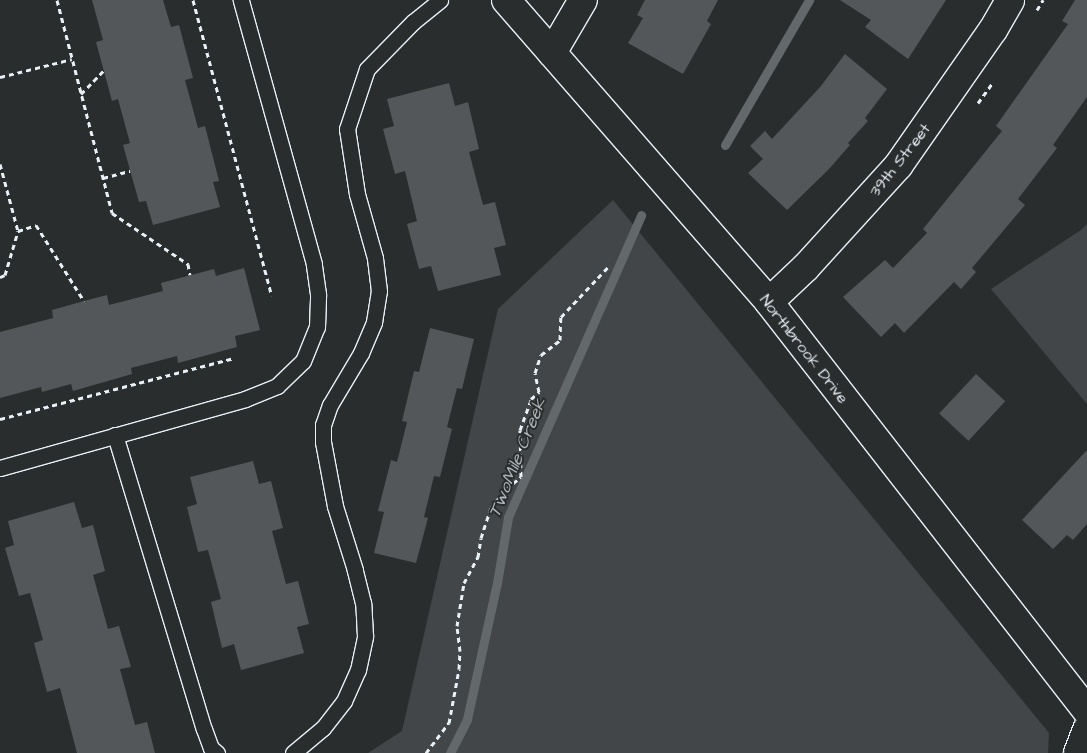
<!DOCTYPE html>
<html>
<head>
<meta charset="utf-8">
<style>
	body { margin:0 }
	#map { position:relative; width:1087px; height:753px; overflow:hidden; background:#2a2d2e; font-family:"Architects Daughter",sans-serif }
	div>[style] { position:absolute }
	.green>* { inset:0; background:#424648 }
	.stream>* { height:9px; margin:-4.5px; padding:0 4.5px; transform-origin:4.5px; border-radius:4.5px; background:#63686b }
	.building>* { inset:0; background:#535759; transform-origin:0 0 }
	.path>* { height:3px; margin-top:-1.5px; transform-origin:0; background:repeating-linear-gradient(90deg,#e8f1f8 0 5px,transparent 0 9px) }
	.roads { filter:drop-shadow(1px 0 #e8f1f8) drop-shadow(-1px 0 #e8f1f8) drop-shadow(0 1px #e8f1f8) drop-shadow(0 -1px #e8f1f8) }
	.service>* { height:15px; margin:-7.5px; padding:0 7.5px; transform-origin:7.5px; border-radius:7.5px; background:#2a2d2e }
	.minor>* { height:28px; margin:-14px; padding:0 14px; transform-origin:14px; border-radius:14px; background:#2a2d2e }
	span { translate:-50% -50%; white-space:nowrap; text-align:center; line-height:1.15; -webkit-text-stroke:4px #2a2d2e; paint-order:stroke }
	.street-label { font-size:16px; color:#e8f1f8 }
	.water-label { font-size:18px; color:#acb3b9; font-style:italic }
</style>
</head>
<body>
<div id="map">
	<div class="green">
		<i style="clip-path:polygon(613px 200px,1049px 733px,1048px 753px,368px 753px,402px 731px,498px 309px)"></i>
		<i style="clip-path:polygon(1087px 224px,1087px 404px,991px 289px,1081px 230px)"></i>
	</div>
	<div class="stream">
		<i style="left:725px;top:145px;width:168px;rotate:-59.9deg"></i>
		<i style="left:450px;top:753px;width:38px;rotate:-63deg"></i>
		<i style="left:467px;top:719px;width:139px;rotate:-77.6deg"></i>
		<i style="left:497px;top:583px;width:67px;rotate:-80.5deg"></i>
		<i style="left:508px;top:517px;width:330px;rotate:-66.2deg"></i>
	</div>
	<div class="building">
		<i style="clip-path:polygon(92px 0,163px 0,171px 27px,179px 25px,193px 78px,185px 80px,198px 128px,205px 126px,219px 181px,213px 182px,220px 207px,153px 225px,146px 201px,139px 202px,123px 145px,130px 143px,118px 99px,112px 101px,96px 42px,103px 40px)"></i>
		<i style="clip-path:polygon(645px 0,718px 0,707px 21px,711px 24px,683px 74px,628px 43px,643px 18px,637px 15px)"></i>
		<i style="clip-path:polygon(840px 0,946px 0,908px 59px,865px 27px,871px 20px)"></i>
		<i style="clip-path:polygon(1075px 0,1087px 0,1087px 97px,1053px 145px,1057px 148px,1018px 199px,1025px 205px,972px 268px,976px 272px,961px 289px,954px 282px,904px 333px,895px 323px,881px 337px,843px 297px,885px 260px,893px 268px,927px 233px,923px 229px,1002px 131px,996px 126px,1068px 24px,1062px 21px)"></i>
		<i style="clip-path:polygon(845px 54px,887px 89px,865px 118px,868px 121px,848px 143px,850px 145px,829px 169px,787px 210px,748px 173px,763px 159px,750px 146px,765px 131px,772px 139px,821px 86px)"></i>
		<i style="clip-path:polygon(449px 83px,455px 106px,468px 102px,479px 149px,469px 152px,483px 205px,495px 202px,506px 245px,494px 248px,501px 275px,438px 291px,431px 266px,419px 269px,407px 224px,417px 221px,405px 171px,395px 174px,383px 129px,394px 126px,387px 99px)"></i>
		<i style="clip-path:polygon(244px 268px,260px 330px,235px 336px,237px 347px,178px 363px,177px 356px,131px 368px,132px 374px,73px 391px,71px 384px,42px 392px,41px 387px,0 398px,0 332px,53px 318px,52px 310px,84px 301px,107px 295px,109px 305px,163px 291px,161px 283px,214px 269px,216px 276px)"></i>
		<i style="clip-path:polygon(430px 328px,474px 339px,462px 389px,457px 388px,447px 427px,452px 429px,440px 477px,434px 476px,424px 517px,428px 518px,416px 563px,374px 553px,384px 512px,378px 511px,391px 460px,397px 462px,407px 422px,402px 421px,414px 371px,419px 372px)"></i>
		<i style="left:976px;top:374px;width:40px;height:54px;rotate:43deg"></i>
		<i style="clip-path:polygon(1087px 450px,1087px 524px,1073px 540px,1067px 535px,1053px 549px,1022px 520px)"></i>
		<i style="clip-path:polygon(253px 461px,259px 484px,271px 481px,283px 528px,272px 531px,286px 584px,298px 581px,309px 624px,297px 627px,304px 653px,241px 670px,234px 644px,222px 648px,211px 602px,221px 599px,208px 550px,198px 552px,187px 507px,197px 504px,190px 477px)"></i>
		<i style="clip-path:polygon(74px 502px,82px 528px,93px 525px,105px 571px,93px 575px,108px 629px,119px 626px,131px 667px,120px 669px,135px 725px,147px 722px,155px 753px,77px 753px,60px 688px,47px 692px,34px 643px,43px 640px,30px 593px,19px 596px,5px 548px,14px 545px,8px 521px)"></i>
	</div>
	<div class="path">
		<i style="left:57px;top:0;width:220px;rotate:75.5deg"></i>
		<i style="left:112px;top:213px;width:92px;rotate:33.9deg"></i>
		<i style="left:188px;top:264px;width:11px;rotate:80deg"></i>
		<i style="left:193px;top:0;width:306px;rotate:75.1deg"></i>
		<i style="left:1037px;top:10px;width:12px;rotate:-59deg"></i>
		<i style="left:0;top:77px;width:74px;rotate:-14deg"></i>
		<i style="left:81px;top:94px;width:33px;rotate:-46deg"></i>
		<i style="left:978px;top:103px;width:26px;rotate:-54deg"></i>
		<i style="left:0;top:164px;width:69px;rotate:75deg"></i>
		<i style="left:18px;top:231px;width:19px;rotate:-18deg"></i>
		<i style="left:36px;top:225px;width:90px;rotate:57.7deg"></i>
		<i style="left:103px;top:178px;width:28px;rotate:-15deg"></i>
		<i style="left:0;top:277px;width:5px;rotate:-22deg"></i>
		<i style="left:5px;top:275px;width:46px;rotate:-73.5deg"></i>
		<i style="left:0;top:419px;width:242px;rotate:-14.6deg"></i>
		<i style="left:426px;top:753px;width:38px;rotate:-53deg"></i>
		<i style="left:449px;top:723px;width:55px;rotate:-79.5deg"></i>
		<i style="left:459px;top:669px;width:18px;rotate:-87deg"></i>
		<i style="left:460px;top:651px;width:25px;rotate:-97deg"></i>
		<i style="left:457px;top:626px;width:44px;rotate:-80.8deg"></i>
		<i style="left:464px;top:583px;width:30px;rotate:-62deg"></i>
		<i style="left:478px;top:557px;width:19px;rotate:-81deg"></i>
		<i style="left:481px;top:538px;width:32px;rotate:-72deg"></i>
		<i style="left:491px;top:508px;width:24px;rotate:-52deg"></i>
		<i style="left:506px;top:489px;width:19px;rotate:-39deg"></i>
		<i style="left:521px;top:477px;width:47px;rotate:-91.2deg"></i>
		<i style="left:520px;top:430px;width:33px;rotate:-70deg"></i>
		<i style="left:531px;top:399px;width:11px;rotate:-41deg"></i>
		<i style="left:539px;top:392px;width:19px;rotate:-102deg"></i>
		<i style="left:535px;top:373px;width:19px;rotate:-72deg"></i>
		<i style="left:541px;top:355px;width:24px;rotate:-38deg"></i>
		<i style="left:560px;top:340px;width:23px;rotate:-88deg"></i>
		<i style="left:561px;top:317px;width:71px;rotate:-46.7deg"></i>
	</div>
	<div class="roads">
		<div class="service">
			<i style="left:115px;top:435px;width:307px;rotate:73.2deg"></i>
			<i style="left:204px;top:729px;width:20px;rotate:70deg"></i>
			<i style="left:211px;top:748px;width:8px;rotate:40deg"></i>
			<i style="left:0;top:468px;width:255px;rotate:-15.7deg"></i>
			<i style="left:245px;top:399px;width:35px;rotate:-22deg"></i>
			<i style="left:277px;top:386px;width:36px;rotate:-44deg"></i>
			<i style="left:303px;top:361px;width:37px;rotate:-68deg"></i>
			<i style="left:317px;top:327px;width:33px;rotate:-88deg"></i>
			<i style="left:318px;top:294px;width:30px;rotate:-98deg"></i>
			<i style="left:314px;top:264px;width:274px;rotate:-105.5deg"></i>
			<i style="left:293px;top:753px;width:39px;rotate:-40deg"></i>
			<i style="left:323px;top:728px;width:34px;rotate:-52deg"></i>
			<i style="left:344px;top:701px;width:34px;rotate:-66deg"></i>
			<i style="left:358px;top:670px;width:35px;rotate:-78deg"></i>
			<i style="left:365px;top:636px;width:33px;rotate:-93deg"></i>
			<i style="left:363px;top:603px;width:34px;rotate:-104deg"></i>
			<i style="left:355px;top:570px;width:67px;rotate:-107.4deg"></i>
			<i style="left:335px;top:506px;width:65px;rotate:-100.6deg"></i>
			<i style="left:323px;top:442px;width:17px;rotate:-90deg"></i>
			<i style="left:323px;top:425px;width:21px;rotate:-71deg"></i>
			<i style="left:330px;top:405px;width:61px;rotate:-59.2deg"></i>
			<i style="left:361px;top:353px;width:34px;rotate:-67deg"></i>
			<i style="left:374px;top:322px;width:31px;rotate:-81deg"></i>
			<i style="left:379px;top:291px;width:33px;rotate:-97deg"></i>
			<i style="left:375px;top:258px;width:66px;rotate:-105.7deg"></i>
			<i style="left:357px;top:194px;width:66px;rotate:-98.7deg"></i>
			<i style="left:347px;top:129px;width:63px;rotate:-71.6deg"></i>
			<i style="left:367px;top:69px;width:66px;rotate:-45.6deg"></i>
			<i style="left:413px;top:22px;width:35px;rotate:-39deg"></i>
		</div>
		<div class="minor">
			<i style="left:506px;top:0;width:400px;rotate:48.9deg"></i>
			<i style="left:769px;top:302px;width:518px;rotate:52.13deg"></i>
			<i style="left:552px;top:53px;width:61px;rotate:-59.7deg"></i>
			<i style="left:769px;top:302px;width:51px;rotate:-43.4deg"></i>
			<i style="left:806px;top:267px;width:137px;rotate:-47.7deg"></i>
			<i style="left:898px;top:166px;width:166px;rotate:-55.1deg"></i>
			<i style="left:993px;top:30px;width:34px;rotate:-60deg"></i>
			<i style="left:1078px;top:753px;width:25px;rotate:-69deg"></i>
		</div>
	</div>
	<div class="street-label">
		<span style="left:900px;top:160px;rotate:-52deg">39th Street</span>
		<span style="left:804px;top:349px;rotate:52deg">Northbrook Drive</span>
	</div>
	<div class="water-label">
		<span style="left:518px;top:458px;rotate:-68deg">TwoMile Creek</span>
	</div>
</div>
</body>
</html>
